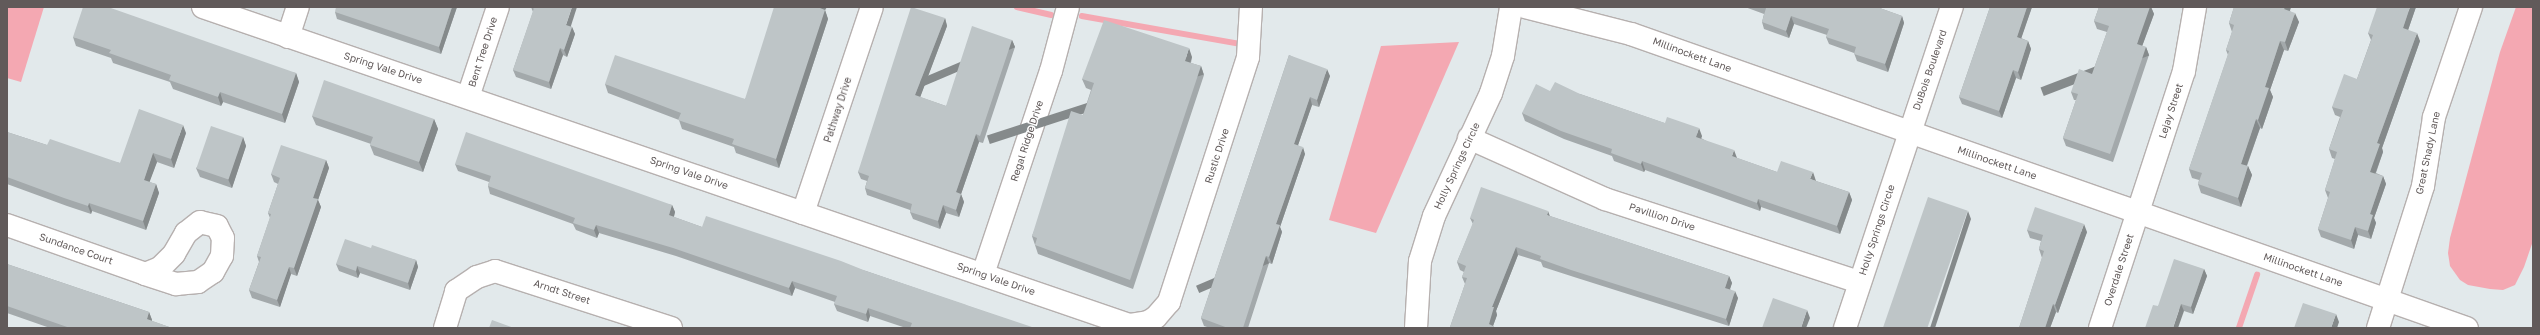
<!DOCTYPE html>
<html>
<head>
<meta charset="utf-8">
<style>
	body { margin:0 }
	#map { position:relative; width:2540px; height:335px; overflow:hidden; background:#e2e9eb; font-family:"Golos Text",sans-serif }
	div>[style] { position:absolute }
	.water>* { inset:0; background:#f4a8b2 }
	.stream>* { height:5.5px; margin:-2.75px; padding:0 2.75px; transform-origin:2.75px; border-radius:2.75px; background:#f4a8b2 }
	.roads { filter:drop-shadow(1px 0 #b6b0af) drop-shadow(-1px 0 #b6b0af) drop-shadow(0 1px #b6b0af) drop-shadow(0 -1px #b6b0af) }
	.minor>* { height:22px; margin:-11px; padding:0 11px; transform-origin:11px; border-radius:11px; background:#fff }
	.wall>* { inset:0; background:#a3a9ab }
	.shaded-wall>* { inset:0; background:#858a8b; transform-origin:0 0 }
	.building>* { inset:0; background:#bec5c7; transform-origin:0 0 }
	span { translate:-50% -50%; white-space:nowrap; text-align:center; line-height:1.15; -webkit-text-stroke:3px #fff; paint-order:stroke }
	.street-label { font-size:10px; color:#615a5a }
	.frame { position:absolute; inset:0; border:8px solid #615a5a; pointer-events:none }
</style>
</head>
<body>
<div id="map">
	<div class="water">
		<i style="clip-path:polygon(7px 7px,44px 7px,21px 82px,7px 78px)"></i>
		<i style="clip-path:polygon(2516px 7px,2533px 7px,2533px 241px,2524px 267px,2515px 285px,2503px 290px,2490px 289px,2468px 285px,2460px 280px,2450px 266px,2448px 253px,2450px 238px,2500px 52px)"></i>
		<i style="clip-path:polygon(1459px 42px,1376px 233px,1329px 220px,1381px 46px)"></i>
	</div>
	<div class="stream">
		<i style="left:1017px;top:7px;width:35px;rotate:13deg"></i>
		<i style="left:1082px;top:16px;width:160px;rotate:10deg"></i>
		<i style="left:2239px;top:328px;width:56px;rotate:-71.2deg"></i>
	</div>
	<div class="roads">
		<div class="minor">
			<i style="left:203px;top:7px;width:979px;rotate:18.95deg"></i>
			<i style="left:1129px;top:325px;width:19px;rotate:-9deg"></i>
			<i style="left:1148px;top:322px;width:9px;rotate:-32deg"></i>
			<i style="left:1156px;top:317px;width:20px;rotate:-49deg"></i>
			<i style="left:1169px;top:302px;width:257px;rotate:-72.1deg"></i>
			<i style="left:1248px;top:57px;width:50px;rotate:-86.6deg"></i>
			<i style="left:1525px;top:7px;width:109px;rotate:14.3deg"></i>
			<i style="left:1631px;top:34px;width:886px;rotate:19.38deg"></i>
			<i style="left:288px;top:37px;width:32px;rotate:-72deg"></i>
			<i style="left:468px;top:97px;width:95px;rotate:-71.6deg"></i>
			<i style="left:1469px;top:138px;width:149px;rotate:24.2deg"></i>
			<i style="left:1605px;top:199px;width:267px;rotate:18.1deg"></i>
			<i style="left:803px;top:213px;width:217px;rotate:-71.5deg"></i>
			<i style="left:7px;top:225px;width:146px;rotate:19.5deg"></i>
			<i style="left:145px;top:274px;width:33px;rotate:18deg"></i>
			<i style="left:176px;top:284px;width:22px;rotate:-5deg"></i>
			<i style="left:198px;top:282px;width:18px;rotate:-34deg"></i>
			<i style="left:213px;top:272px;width:18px;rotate:-61deg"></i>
			<i style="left:222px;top:256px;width:18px;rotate:-87deg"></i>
			<i style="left:223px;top:238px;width:13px;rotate:-117deg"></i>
			<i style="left:217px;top:226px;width:17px;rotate:-167deg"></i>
			<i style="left:200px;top:222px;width:18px;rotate:142deg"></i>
			<i style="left:186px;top:233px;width:24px;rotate:120deg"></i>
			<i style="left:174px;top:254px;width:20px;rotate:135deg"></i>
			<i style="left:160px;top:268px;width:16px;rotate:158deg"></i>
			<i style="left:983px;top:274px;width:214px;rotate:-71.5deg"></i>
			<i style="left:1051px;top:71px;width:66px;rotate:-75.1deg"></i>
			<i style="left:445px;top:328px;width:39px;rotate:-73deg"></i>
			<i style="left:456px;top:291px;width:25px;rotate:-34deg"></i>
			<i style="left:477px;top:277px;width:19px;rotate:-18deg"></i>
			<i style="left:495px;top:271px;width:185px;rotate:17.9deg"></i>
			<i style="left:1416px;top:328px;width:67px;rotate:-86.6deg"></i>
			<i style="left:1420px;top:261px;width:47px;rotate:-72.7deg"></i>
			<i style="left:1434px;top:216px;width:136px;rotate:-65.1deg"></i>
			<i style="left:1491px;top:93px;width:39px;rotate:-72deg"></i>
			<i style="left:1503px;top:56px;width:50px;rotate:-80.7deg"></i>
			<i style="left:1845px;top:328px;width:338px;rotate:-71.6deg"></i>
			<i style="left:2100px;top:328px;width:270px;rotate:-71.9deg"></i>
			<i style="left:2184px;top:71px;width:65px;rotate:-80.2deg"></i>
			<i style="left:2378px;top:328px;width:149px;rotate:-72.4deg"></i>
			<i style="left:2423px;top:186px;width:70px;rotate:-80.9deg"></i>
			<i style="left:2434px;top:117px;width:116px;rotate:-71.4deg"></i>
		</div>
	</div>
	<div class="wall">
		<i style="clip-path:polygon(457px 7px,441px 54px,337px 19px,335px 12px)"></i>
		<i style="clip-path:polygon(531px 7px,572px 27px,575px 34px,567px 57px,563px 55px,551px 89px,516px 77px,513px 70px,533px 12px)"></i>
		<i style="clip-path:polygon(827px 7px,825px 10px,828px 19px,779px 168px,736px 153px,734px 147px,682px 129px,679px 120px,608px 93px,605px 84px,745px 99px)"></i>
		<i style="clip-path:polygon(1745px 7px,1877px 7px,1902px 16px,1904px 23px,1888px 72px,1857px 61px,1854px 53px,1829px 44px,1826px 37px,1827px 35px,1794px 24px,1789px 38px,1764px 29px,1762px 22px,1764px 14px)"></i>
		<i style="clip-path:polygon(1990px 7px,2032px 7px,2021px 38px,2028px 41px,2031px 49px,2021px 80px,2016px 78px,2002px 118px,1962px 104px,1959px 97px)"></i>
		<i style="clip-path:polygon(2099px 7px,2151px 7px,2154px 14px,2142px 46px,2146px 47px,2149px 55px,2113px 162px,2066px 146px,2063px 138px,2076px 100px,2074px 100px,2071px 92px,2092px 74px,2107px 32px,2097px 29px,2094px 21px)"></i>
		<i style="clip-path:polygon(2234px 7px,2291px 7px,2290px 11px,2299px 22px,2288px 51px,2284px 50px,2270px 90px,2273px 97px,2262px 129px,2260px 128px,2247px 166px,2248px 166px,2252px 175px,2241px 207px,2201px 193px,2198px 184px,2199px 180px,2192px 178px,2189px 169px,2228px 55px,2226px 50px,2232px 32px,2229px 23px)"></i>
		<i style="clip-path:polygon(2416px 7px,2408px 30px,2420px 41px,2382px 148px,2383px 152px,2376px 173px,2383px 176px,2386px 184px,2374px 218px,2376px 223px,2371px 239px,2358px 235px,2354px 249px,2321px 237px,2318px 229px,2328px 198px,2325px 190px,2335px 159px,2332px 158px,2329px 149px,2340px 117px,2335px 115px,2332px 107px,2357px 79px,2371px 40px,2368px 33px)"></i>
		<i style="clip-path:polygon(945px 18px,947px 26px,920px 97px,946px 106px,1012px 40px,1015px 47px,983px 143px,979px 142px,961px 194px,964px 202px,959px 217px,946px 213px,940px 229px,913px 219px,910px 212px,910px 210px,867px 195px,865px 188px,867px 181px,861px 179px,858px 172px)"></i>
		<i style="clip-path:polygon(73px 37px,296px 73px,299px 82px,285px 123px,223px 102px,221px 106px,173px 89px,170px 82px,113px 63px,111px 58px,76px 46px)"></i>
		<i style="clip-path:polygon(1289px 55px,1330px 76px,1319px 107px,1312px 105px,1298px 145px,1305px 154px,1280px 227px,1282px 232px,1272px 264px,1269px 263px,1248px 328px,1210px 328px,1204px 326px,1201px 318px)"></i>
		<i style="clip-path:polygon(1192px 57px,1191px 63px,1201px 66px,1204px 75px,1133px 289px,1038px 254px,1032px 236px,1083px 115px,1091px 90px,1086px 88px,1082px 79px)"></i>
		<i style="clip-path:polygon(1550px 91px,1580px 94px,1702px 136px,1701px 138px,1737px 158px,1777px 172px,1816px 181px,1849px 192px,1852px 200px,1840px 234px,1761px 207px,1760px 211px,1645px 170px,1644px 172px,1614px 161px,1612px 156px,1564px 139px,1525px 121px,1522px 113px)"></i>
		<i style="clip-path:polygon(312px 116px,434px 119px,438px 129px,423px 172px,374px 155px,370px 145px,371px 144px,316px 125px)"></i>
		<i style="clip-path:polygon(7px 132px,47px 145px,120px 163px,186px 133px,174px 168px,157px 162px,149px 182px,156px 184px,159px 193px,146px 230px,92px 211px,91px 214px,67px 206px,7px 184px)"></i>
		<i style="clip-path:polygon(243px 137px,246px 146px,232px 188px,200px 177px,196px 168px)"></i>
		<i style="clip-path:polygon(326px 160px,329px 168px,318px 200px,321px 207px,297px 276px,291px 274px,280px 307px,252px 298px,249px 290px,259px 262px,257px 256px,270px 218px,268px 213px,278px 184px,274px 182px,271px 174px)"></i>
		<i style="clip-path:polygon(455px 164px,672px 205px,675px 212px,674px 217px,702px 227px,866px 271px,1032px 328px,906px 328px,870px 316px,868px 322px,837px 311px,834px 304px,835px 302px,795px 288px,792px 296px,676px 256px,599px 233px,597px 238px,576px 230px,573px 224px,490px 194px,488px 186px,489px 182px,458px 171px)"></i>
		<i style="clip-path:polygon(1550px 216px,1729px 276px,1732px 283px,1730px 289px,1738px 298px,1729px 326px,1574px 277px,1543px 267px,1541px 262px,1518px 255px,1496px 311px,1497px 315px,1493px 326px,1494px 328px,1450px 328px,1450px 327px,1465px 284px,1462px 277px,1464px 272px,1460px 270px,1457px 262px,1473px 224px,1470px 218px)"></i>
		<i style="clip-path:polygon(2027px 230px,2087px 232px,2058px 313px,2056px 312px,2050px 328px,2019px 328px,2042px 258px,2039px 249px,2041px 241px,2030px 238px)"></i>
		<i style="clip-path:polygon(371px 248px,416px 260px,418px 267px,410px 290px,360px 273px,358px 278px,339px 271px,336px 264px)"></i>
		<i style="clip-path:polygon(7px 264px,149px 312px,152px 320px,152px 321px,172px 328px,50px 328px,7px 313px)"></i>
		<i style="clip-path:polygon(2204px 269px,2207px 276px,2193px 314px,2184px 311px,2158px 306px)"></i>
	</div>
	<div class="shaded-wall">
		<i style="clip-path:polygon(452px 7px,457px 7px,441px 54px,439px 47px)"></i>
		<i style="clip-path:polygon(572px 7px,577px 7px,569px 32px,566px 25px)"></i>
		<i style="clip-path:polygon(820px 7px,827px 7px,825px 10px,828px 19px,779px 168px,776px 159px)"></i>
		<i style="clip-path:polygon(2027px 7px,2032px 7px,2019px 45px,2017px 37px)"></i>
		<i style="clip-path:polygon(2147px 7px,2151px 7px,2154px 14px,2140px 52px,2137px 44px)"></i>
		<i style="clip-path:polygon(2285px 7px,2291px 7px,2287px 18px,2284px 9px)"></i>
		<i style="clip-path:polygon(2410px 7px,2416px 7px,2406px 36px,2403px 28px)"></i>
		<i style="clip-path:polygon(2295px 13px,2299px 22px,2288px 51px,2285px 42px)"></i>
		<i style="clip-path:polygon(1791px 16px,1794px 24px,1789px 38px,1786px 31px)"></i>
		<i style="clip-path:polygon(1902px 16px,1904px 23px,1888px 72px,1885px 64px)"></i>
		<i style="clip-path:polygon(945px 18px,947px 26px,918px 103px,915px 95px)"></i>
		<i style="clip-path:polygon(572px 27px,575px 34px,567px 57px,564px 50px)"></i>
		<i style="clip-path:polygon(2417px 33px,2420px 41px,2382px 148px,2383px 152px,2373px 180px,2370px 172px,2377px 143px)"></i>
		<i style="left:1012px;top:40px;width:8px;height:101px;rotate:67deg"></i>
		<i style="clip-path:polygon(2028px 41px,2031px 49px,2021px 80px,2018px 72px)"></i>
		<i style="clip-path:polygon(2280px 41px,2284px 50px,2270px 90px,2273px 97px,2262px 129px,2258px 120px,2265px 87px)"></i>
		<i style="left:2146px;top:47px;width:9px;height:113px;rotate:69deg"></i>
		<i style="clip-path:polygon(560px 48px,563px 55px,551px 89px,549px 82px)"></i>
		<i style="clip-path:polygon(1189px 48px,1192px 57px,1188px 70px,1185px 61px)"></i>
		<i style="left:1201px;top:66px;width:9px;height:225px;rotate:72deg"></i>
		<i style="clip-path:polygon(1327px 69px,1330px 76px,1319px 107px,1317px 100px)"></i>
		<i style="clip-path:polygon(2013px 70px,2016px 78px,2002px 118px,1999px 111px)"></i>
		<i style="clip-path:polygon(296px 73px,299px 82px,285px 123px,282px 114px)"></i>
		<i style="clip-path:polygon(220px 92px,223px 102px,221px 106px,218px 97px)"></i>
		<i style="clip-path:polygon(1310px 97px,1312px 105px,1296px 151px,1294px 144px)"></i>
		<i style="clip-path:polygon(434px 119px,438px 129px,423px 172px,419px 162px)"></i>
		<i style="clip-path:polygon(2256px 119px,2260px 128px,2244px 173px,2241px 164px)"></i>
		<i style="clip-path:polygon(183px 125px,186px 133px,174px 168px,171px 159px)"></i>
		<i style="clip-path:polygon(1699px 128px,1702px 136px,1699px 145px,1696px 137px)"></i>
		<i style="clip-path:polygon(976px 134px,979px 142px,959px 200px,956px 192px)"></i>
		<i style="clip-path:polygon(243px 137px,246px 146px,232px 188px,228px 179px)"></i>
		<i style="clip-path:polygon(1303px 147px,1305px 154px,1280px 227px,1282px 232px,1272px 264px,1269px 257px,1276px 224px)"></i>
		<i style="clip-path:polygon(1734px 150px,1737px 158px,1735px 164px,1732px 156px)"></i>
		<i style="clip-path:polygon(153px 153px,157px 162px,147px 189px,144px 180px)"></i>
		<i style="clip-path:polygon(326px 160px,329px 168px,318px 200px,321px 207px,297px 276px,294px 268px,313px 198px)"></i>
		<i style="clip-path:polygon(1642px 161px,1645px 170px,1644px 172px,1641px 164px)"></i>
		<i style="clip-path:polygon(2248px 166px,2252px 175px,2241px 207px,2238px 198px)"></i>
		<i style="clip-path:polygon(1813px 172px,1816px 181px,1810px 179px)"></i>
		<i style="clip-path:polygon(2383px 176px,2386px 184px,2374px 218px,2376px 223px,2371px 239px,2368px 231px,2370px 214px)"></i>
		<i style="clip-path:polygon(156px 184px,159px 193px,146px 230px,143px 221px)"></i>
		<i style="clip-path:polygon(1849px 192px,1852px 200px,1840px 234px,1837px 226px)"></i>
		<i style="clip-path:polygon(961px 194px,964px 202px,959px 217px,956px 210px)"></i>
		<i style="clip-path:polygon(1758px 199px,1761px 207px,1760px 211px,1757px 203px)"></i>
		<i style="clip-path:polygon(89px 203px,92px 211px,91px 214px,88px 206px)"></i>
		<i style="clip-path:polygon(672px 205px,675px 212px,672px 223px,669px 215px)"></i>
		<i style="clip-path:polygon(943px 205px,946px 213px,940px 229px,938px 221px)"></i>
		<i style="clip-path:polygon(1548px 211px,1551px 219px,1547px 215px)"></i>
		<i style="clip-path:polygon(1968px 211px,1971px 219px,1935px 328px,1930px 328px)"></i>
		<i style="clip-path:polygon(2084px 224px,2087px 232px,2058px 313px,2055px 305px)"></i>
		<i style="clip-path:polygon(596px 225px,599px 233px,597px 238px,594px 230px)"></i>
		<i style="clip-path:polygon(2355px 227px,2358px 235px,2354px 249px,2351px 240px)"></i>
		<i style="clip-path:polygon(1516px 247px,1518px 255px,1496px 311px,1497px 315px,1493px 326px,1494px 328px,1490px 328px,1489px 324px,1492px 307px)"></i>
		<i style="left:1266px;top:256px;width:8px;height:76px;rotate:67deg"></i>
		<i style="clip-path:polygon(416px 260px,418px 267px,410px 290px,408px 283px)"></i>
		<i style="clip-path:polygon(357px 266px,360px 273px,358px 278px,356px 271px)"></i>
		<i style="clip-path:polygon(289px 267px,291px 274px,280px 307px,277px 300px)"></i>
		<i style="clip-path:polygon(2204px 269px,2207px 276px,2193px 314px,2191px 307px)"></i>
		<i style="clip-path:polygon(1729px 276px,1732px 283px,1728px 295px,1725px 288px)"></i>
		<i style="clip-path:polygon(792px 281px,795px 288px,792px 296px,789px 288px)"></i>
		<i style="clip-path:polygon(1735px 291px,1738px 298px,1729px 326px,1726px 319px)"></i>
		<i style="clip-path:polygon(2053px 304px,2056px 312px,2050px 328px,2045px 328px)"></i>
		<i style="clip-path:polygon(2181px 304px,2184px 311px,2178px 328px,2173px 328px)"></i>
		<i style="clip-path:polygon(868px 308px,870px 316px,868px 322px,866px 314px)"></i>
		<i style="clip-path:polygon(1807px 310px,1810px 318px,1806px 328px,1801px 328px)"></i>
		<i style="clip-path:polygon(149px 312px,152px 320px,150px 327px,147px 319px)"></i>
		<i style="clip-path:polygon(2336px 314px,2339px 322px,2337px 328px,2331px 328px)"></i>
	</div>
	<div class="building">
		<i style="clip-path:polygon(83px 7px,108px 7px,296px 73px,282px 114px,220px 92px,218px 97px,169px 80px,171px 75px,109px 53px,111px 50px,73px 37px)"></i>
		<i style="clip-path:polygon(336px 7px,452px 7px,439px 47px,335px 12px)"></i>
		<i style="clip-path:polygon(531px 7px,572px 7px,566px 25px,572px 27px,564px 50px,560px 48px,549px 82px,513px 70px,534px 8px)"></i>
		<i style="clip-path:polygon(774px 7px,820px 7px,820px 8px,825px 10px,776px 159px,732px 144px,734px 139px,678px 120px,681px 113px,605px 84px,615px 55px,745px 99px)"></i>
		<i style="clip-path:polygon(911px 7px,945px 18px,915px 95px,946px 106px,972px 26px,1012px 40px,980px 136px,976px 134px,956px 192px,961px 194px,956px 210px,943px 205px,938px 221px,910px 212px,912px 204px,865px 188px,869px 176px,858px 172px)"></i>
		<i style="clip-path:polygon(1764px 7px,1877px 7px,1902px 16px,1885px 64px,1854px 54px,1856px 47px,1826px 37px,1829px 29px,1791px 16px,1786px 31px,1762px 22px,1766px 8px)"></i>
		<i style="clip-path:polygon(1990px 7px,2027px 7px,2017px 37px,2028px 41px,2018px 72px,2013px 70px,1999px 111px,1959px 97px)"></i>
		<i style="clip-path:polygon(2099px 7px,2150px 7px,2137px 44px,2146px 47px,2110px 154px,2063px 138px,2078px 94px,2071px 92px,2079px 69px,2092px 74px,2109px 26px,2094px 21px)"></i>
		<i style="clip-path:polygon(2234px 7px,2285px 7px,2284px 9px,2295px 13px,2285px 42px,2280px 41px,2265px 87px,2269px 88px,2258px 120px,2256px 119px,2241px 164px,2248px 166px,2238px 198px,2198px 184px,2202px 173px,2189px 169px,2229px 51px,2226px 50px,2234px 25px,2229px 23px)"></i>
		<i style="clip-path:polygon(2377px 7px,2410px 7px,2403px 28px,2417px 33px,2377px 143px,2380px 144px,2370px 172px,2383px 176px,2370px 214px,2373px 215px,2368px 231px,2355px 227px,2351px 240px,2318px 229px,2330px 192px,2325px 190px,2337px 152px,2329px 149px,2343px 110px,2332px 107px,2344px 74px,2357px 79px,2373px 35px,2368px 33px)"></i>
		<i style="clip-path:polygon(1104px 20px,1189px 48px,1185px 61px,1201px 66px,1130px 280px,1035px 245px,1037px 238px,1032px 236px,1071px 111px,1083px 115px,1094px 83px,1082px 79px)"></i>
		<i style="clip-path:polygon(1289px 55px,1327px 69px,1317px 100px,1310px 97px,1294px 144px,1303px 147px,1276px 224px,1280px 225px,1269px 257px,1266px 256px,1243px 328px,1228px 328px,1201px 318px)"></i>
		<i style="clip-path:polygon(324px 80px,434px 119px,419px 162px,370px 145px,373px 137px,312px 116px)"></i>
		<i style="clip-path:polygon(1555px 82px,1580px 94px,1665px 123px,1667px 117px,1699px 128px,1696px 137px,1734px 150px,1732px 156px,1777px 172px,1781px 161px,1813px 172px,1810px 179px,1849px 192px,1837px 226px,1758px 199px,1757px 203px,1642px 161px,1641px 164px,1611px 153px,1612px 149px,1561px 131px,1522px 113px,1536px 84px,1550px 91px)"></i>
		<i style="clip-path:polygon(139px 109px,183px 125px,171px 159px,153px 153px,144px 180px,156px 184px,143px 221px,89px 203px,88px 206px,64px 198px,7px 177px,7px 132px,47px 145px,50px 139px,120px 163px)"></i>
		<i style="left:211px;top:126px;width:34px;height:45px;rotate:19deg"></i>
		<i style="clip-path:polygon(466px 132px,672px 205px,669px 215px,702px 227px,706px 216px,841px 261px,866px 271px,1032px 327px,1032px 328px,910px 328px,912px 323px,868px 308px,866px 314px,834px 304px,837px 296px,792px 281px,789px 288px,673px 248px,596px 225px,594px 230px,573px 223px,575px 218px,488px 186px,491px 176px,455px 164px)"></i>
		<i style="clip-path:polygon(281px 145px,326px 160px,313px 198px,318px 199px,294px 268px,289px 267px,277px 300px,249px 290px,261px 257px,257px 256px,271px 214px,268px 213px,280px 178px,271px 174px)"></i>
		<i style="clip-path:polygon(1481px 187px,1548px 211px,1547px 215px,1729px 276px,1725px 288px,1735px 291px,1726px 319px,1571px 270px,1540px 259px,1541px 256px,1516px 247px,1492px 307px,1494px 307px,1489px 324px,1493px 326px,1493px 328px,1453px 328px,1450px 327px,1467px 278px,1462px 277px,1466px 266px,1457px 262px,1474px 220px,1470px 218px)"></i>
		<i style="left:1928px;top:197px;width:42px;height:138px;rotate:19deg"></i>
		<i style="clip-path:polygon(2035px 207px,2084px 224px,2055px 305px,2053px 304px,2045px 328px,2019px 328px,2044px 251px,2039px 249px,2043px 235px,2027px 230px)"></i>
		<i style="clip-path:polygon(345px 239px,371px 248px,372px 245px,416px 260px,408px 283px,357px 266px,356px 271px,336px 264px)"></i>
		<i style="clip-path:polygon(2174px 259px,2204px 269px,2191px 307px,2181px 304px,2173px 328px,2145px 328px,2153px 305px,2158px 306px)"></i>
		<i style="clip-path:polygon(7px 264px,149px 312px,147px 319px,172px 328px,70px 328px,7px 306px)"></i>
		<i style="clip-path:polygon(1773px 298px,1807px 310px,1801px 328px,1762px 328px)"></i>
		<i style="clip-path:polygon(2303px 303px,2336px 314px,2331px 328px,2294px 328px)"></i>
		<i style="clip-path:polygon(492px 320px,514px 328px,489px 328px)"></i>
	</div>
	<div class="street-label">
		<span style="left:483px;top:52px;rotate:-72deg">Bent Tree Drive</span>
		<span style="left:1692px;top:55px;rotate:20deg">Millinockett Lane</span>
		<span style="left:383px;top:68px;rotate:18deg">Spring Vale Drive</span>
		<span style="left:1930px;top:70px;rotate:-71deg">DuBois Boulevard</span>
		<span style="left:838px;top:110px;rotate:-72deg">Pathway Drive</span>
		<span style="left:2171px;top:111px;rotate:-72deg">Lejay Street</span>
		<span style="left:1027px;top:141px;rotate:-72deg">Regal Ridge Drive</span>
		<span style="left:2428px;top:153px;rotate:-78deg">Great Shady Lane</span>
		<span style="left:1217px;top:156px;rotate:-72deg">Rustic Drive</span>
		<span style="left:1997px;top:163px;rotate:19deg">Millinockett Lane</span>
		<span style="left:1457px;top:166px;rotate:-65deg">Holly Springs Circle</span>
		<span style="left:689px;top:173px;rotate:19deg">Spring Vale Drive</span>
		<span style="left:1662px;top:217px;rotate:18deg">Pavillion Drive</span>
		<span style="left:1877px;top:230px;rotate:-72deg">Holly Springs Circle</span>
		<span style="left:76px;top:249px;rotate:19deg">Sundance Court</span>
		<span style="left:2119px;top:270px;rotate:-72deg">Overdale Street</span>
		<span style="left:2303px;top:270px;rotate:19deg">Millinockett Lane</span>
		<span style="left:996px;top:279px;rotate:19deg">Spring Vale Drive</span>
		<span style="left:562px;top:292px;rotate:18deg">Arndt Street</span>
	</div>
	<div class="frame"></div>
</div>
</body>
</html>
